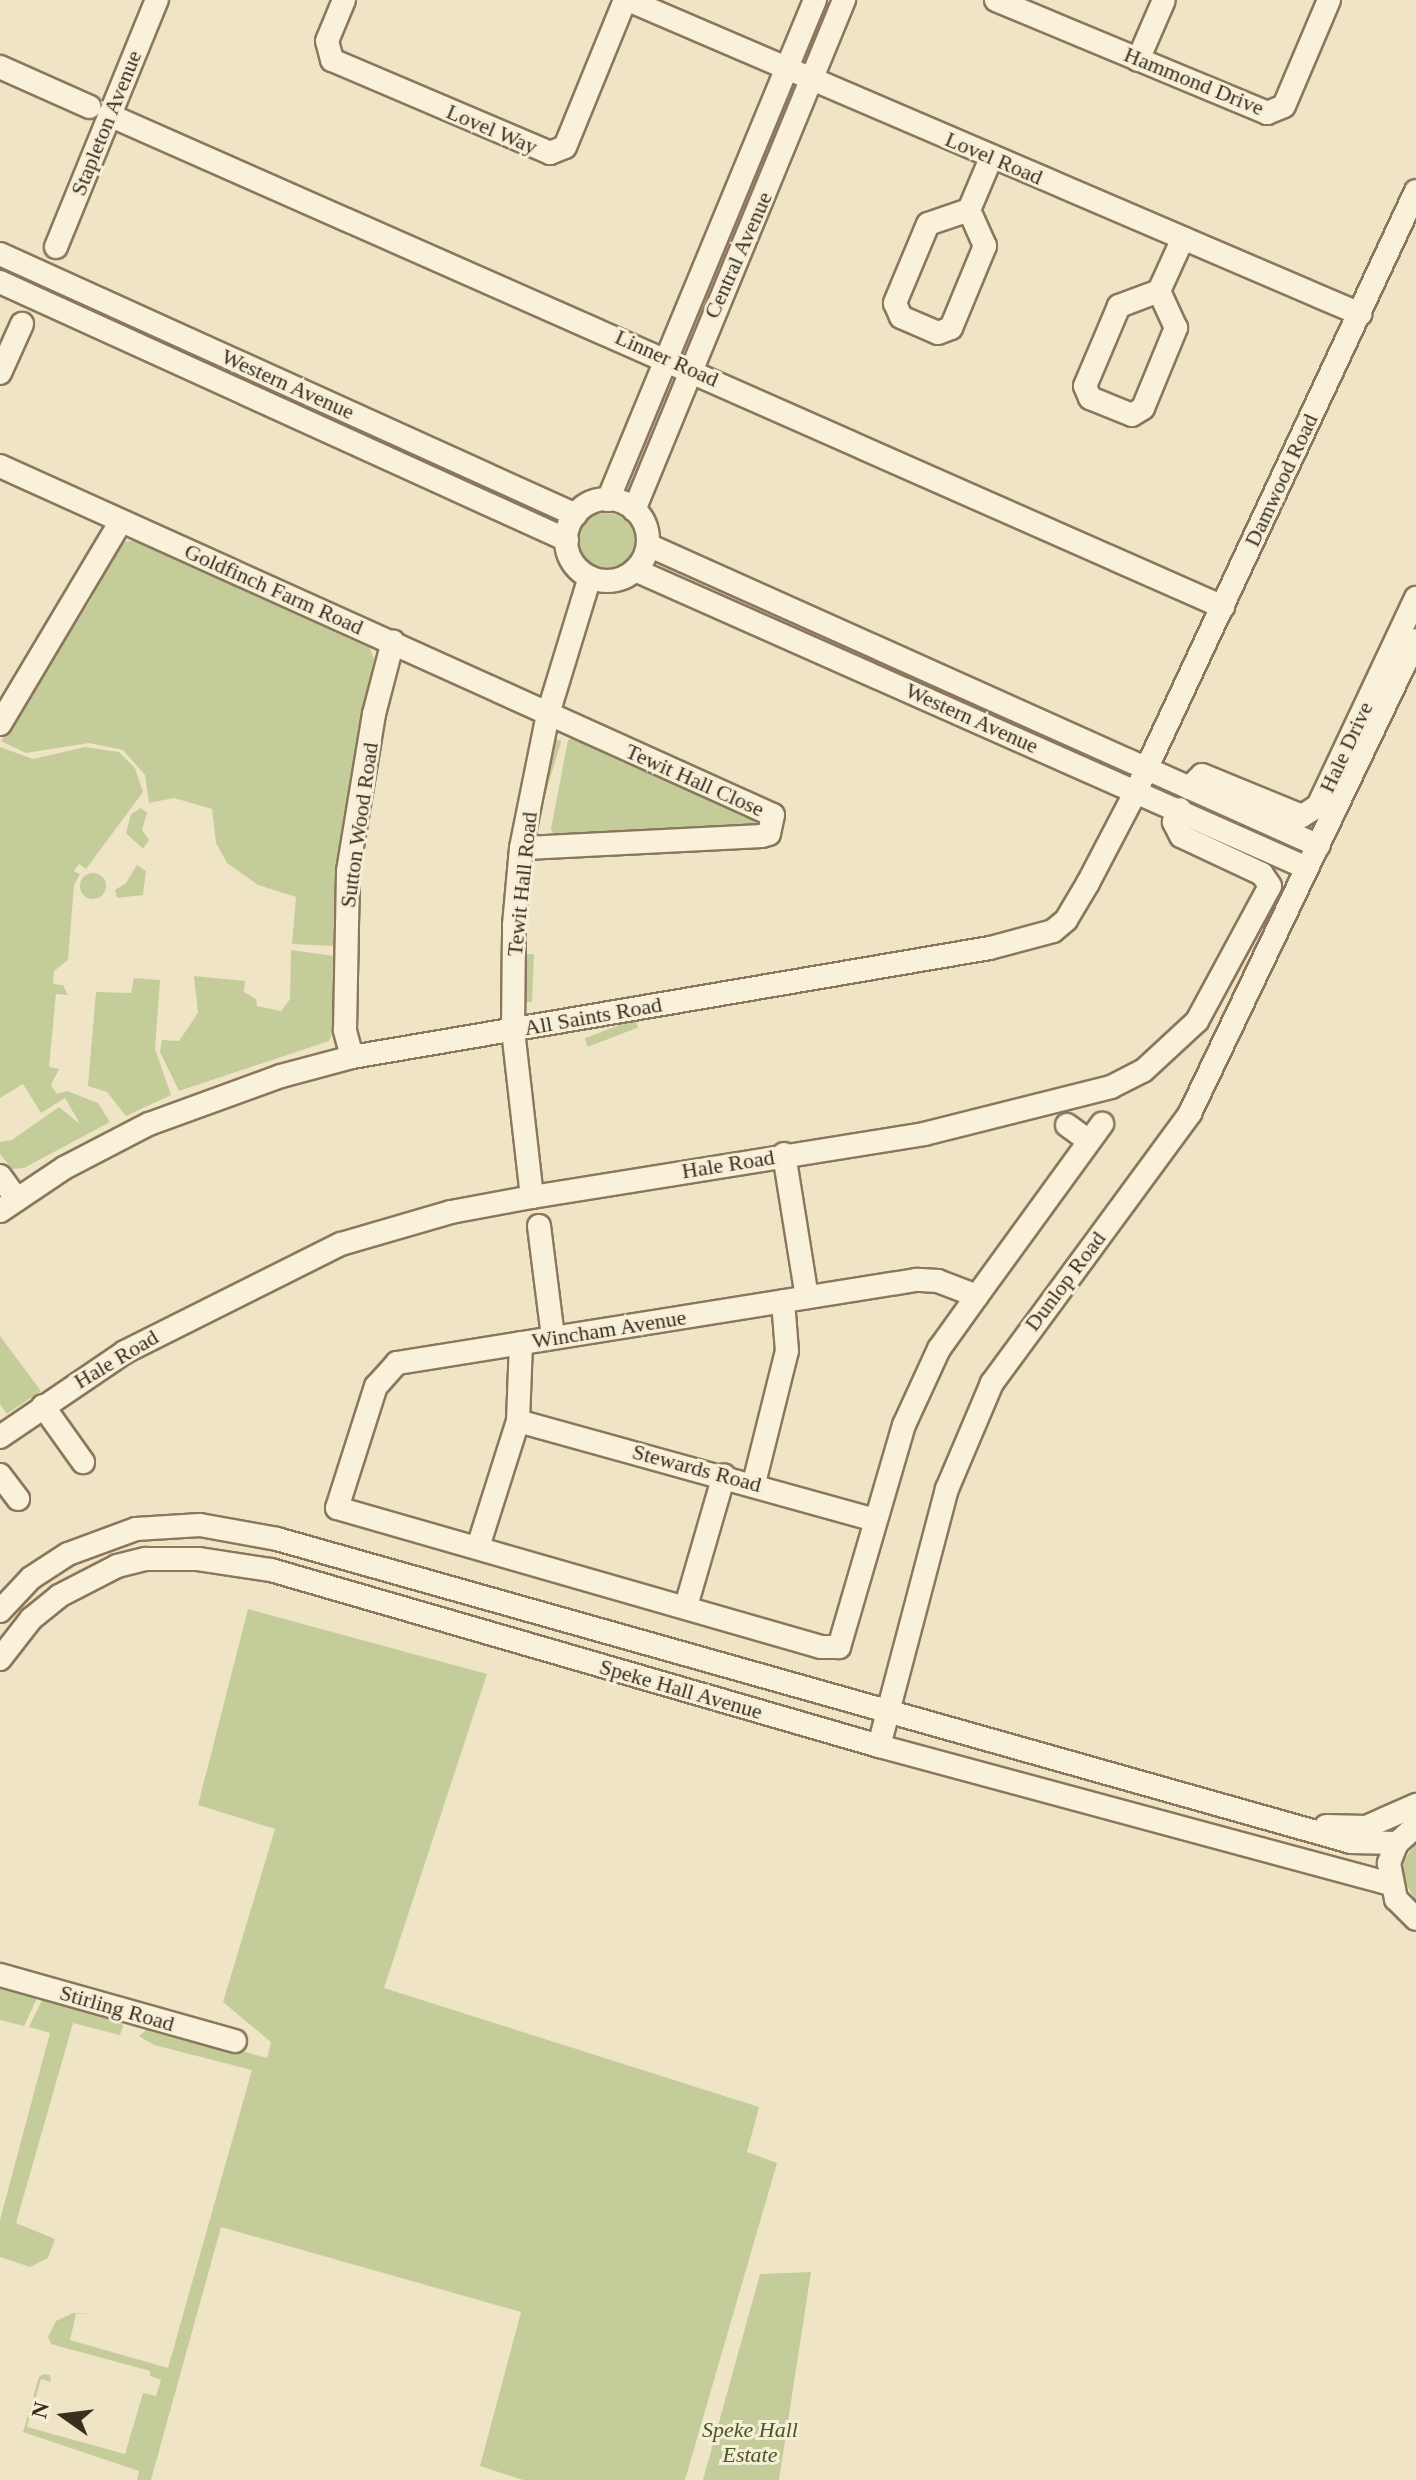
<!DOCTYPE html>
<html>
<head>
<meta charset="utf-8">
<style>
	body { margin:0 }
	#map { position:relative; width:1416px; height:2480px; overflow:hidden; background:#efe5c6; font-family:Georgia,serif }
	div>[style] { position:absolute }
	.green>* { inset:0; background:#c4cd9a; transform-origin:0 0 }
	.round { border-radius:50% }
	.roads { filter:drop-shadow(2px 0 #8a775c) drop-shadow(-2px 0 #8a775c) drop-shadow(0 2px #8a775c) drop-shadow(0 -2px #8a775c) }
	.minor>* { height:22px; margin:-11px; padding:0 11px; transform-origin:11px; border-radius:11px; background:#f9f1da }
	.minor>.ring { margin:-11px; padding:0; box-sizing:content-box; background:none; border:22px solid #f9f1da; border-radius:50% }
	span { translate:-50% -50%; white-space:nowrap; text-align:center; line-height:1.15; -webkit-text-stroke:6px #f6eed6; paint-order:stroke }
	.street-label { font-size:22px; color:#3a2e1f }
	.park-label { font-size:22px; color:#485726; font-style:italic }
	.north { position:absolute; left:24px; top:2376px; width:80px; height:80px; -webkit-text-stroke:6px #f6eed6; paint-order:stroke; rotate:284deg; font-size:22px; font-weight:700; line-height:32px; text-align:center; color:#3a2e1f }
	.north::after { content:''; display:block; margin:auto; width:28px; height:36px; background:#3a2e1f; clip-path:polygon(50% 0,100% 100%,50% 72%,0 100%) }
</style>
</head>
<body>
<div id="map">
	<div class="green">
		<i style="left:45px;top:285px;width:423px;height:9px;rotate:24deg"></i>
		<i class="round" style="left:577px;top:513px;width:58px;height:58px"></i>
		<i style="clip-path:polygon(134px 541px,370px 648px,374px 659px,340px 847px,334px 946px,292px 944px,296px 897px,258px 885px,227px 863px,216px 843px,212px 809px,174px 798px,149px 803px,145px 775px,123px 750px,89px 743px,26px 753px,1px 741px,90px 601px,120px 542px)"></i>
		<i style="clip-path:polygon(580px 736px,755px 816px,756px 822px,753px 828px,556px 839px,551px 829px,568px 740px)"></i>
		<i style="left:548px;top:737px;width:14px;height:91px;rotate:17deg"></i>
		<i style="clip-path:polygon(0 747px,33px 759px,85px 747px,119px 752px,135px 768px,143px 792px,86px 869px,79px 864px,74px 871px,80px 874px,74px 885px,68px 960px,54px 971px,53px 984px,63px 985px,68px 995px,56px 994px,49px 1067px,59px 1069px,51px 1085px,57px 1094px,67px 1091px,98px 1103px,110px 1122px,24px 1168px,12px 1169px,0 1154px,0 1142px,12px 1140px,59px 1107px,80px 1124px,65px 1098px,41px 1113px,23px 1084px,0 1098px)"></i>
		<i style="clip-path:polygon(141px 808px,147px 813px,142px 830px,149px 840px,143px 849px,126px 833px,131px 814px)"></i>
		<i style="clip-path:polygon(137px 865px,146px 871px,143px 895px,117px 898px,115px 890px,126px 883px)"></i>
		<i class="round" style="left:80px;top:873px;width:26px;height:26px"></i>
		<i style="clip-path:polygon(291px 950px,334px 956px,334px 1029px,329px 1041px,179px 1091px,160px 1052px,162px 1040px,179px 1041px,198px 1013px,194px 976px,245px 981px,244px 992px,256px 999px,257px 1006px,281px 1011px,290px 999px)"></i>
		<i style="clip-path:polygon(521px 954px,534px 954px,532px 1002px,523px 1002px)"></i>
		<i style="clip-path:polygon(134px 978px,160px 980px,155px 1049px,171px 1095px,126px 1116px,107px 1092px,88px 1086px,96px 992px,131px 993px)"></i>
		<i style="left:635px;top:1019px;width:9px;height:54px;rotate:69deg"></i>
		<i style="clip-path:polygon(0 1336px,41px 1391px,7px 1414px,0 1404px)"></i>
		<i style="clip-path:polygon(248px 1609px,487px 1674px,384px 1988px,759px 2107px,747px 2152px,777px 2163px,685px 2480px,523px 2480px,480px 2466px,521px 2312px,221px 2227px,151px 2480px,137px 2480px,139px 2471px,23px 2432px,39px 2377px,43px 2374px,50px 2375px,51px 2382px,41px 2379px,27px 2427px,125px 2454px,143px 2393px,156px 2396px,161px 2380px,150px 2376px,150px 2371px,51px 2344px,48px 2337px,56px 2321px,73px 2313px,89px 2314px,76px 2314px,70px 2340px,168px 2368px,252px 2070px,154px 2045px,139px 2036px,151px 2026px,267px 2058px,271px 2042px,223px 2002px,275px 1829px,198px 1805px)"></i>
		<i style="clip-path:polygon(1416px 1843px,1416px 1902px,1402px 1876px,1403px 1862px)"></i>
		<i style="clip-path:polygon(0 1981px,40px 1992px,24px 2026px,0 2020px)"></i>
		<i style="clip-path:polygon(45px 1994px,120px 2018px,123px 2026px,120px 2035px,73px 2023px,16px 2223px,55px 2239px,48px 2258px,30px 2267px,0 2257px,0 2220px,50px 2033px,29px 2027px)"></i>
		<i style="clip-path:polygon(811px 2272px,779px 2480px,703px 2480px,760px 2274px)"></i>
	</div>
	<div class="roads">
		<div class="minor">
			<i style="left:344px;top:0;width:44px;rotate:112.5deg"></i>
			<i style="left:327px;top:41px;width:20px;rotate:75deg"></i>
			<i style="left:332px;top:60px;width:237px;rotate:23.1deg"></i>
			<i style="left:550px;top:153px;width:16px;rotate:-22deg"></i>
			<i style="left:565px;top:147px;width:159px;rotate:-67.8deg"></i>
			<i style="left:628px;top:0;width:797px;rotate:23.22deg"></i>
			<i style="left:996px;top:0;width:294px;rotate:22.6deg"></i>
			<i style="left:1267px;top:113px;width:18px;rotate:-22deg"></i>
			<i style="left:1284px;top:106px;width:115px;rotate:-67deg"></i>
			<i style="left:1138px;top:60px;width:65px;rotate:-66.6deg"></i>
			<i style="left:0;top:67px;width:98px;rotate:24deg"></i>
			<i style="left:109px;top:115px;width:1218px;rotate:23.83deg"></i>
			<i style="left:969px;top:210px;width:43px;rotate:161.1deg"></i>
			<i style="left:928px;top:224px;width:86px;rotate:112.7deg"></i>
			<i style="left:895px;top:303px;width:15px;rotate:67deg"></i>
			<i style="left:901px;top:317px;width:40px;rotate:23.4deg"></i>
			<i style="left:938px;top:333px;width:14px;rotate:-21deg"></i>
			<i style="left:951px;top:328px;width:89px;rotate:-67.5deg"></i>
			<i style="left:985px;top:246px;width:39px;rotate:-114deg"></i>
			<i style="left:969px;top:210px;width:56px;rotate:-67.1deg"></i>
			<i style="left:56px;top:247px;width:267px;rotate:-67.8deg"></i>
			<i style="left:0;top:254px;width:632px;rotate:24.38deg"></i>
			<i style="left:0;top:282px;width:623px;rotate:24.47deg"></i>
			<i style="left:1159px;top:291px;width:43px;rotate:159.4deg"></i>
			<i style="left:1119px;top:306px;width:87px;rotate:113deg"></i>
			<i style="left:1085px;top:386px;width:13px;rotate:67deg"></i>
			<i style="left:1090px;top:398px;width:45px;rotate:22deg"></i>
			<i style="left:1132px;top:415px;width:13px;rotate:-32deg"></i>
			<i style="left:1143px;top:408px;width:87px;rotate:-67.6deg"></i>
			<i style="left:1176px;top:328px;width:41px;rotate:-114.7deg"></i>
			<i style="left:1159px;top:291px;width:58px;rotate:-65.6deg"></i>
			<i style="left:0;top:373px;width:54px;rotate:-65.8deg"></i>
			<i style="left:0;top:466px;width:848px;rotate:24.3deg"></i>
			<i style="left:773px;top:815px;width:19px;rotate:102deg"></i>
			<i style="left:769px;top:834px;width:7px;rotate:164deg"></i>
			<i style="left:762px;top:836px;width:241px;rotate:177.1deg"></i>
			<i class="ring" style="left:566px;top:499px;width:60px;height:60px"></i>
			<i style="left:608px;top:500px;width:541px;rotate:-67.51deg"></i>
			<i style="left:634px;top:510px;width:552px;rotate:-67.62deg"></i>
			<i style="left:648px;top:545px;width:735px;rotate:24.16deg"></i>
			<i style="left:635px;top:570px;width:735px;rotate:23.92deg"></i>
			<i style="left:0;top:724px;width:236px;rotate:-59.2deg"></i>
			<i style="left:1189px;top:788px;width:18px;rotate:-45deg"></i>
			<i style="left:1202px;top:775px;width:108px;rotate:22.3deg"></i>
			<i style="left:1302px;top:816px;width:19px;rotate:-32deg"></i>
			<i style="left:1318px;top:806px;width:230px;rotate:-64.8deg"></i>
			<i style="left:352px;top:1057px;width:28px;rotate:-105deg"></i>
			<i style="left:345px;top:1030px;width:159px;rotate:-88.9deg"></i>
			<i style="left:348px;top:871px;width:159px;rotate:-80.6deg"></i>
			<i style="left:374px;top:714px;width:75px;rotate:-75.4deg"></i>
			<i style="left:1067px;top:1125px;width:27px;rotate:36deg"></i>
			<i style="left:784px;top:1154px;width:145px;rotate:80.9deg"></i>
			<i style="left:0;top:1176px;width:29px;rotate:54deg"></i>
			<i style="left:532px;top:1197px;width:169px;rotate:-96.5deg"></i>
			<i style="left:513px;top:1029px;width:104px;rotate:-89.4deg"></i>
			<i style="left:514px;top:925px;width:77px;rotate:-84.8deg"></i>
			<i style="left:521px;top:848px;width:137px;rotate:-78.6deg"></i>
			<i style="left:548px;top:714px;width:143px;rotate:-73deg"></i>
			<i style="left:0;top:1211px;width:77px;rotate:-33.9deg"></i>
			<i style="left:64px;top:1168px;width:96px;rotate:-27.4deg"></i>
			<i style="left:149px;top:1124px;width:140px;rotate:-20deg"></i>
			<i style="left:281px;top:1076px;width:73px;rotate:-15deg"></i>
			<i style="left:352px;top:1057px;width:647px;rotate:-9.7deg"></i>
			<i style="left:990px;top:948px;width:65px;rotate:-15.1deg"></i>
			<i style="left:1053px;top:931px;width:17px;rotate:-40deg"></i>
			<i style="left:1066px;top:920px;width:43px;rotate:-59.3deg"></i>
			<i style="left:1088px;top:883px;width:104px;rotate:-62.4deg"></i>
			<i style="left:1136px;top:791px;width:662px;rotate:-64.98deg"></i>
			<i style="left:539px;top:1226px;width:112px;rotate:82.8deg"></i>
			<i style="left:977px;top:1296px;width:42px;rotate:-159deg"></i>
			<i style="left:938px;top:1281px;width:22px;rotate:-177deg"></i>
			<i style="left:916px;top:1280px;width:526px;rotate:170.91deg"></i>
			<i style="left:397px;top:1363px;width:31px;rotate:132deg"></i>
			<i style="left:376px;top:1386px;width:128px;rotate:107.7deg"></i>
			<i style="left:337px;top:1508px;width:504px;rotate:16.02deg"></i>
			<i style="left:821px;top:1647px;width:18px"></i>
			<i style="left:839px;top:1647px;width:231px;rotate:-73.7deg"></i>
			<i style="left:904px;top:1425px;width:84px;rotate:-65.3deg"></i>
			<i style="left:939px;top:1349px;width:65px;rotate:-54.4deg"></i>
			<i style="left:977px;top:1296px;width:213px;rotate:-54deg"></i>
			<i style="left:43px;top:1406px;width:69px;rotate:54.5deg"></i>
			<i style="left:518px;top:1421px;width:370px;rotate:15.5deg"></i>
			<i style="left:0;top:1437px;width:151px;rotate:-34.2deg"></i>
			<i style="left:125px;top:1352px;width:241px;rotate:-26.6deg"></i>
			<i style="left:341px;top:1244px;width:115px;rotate:-16.2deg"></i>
			<i style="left:451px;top:1212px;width:82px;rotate:-10.5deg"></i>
			<i style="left:532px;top:1197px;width:397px;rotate:-9.1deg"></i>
			<i style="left:924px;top:1134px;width:193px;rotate:-14.1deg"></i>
			<i style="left:1111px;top:1087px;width:36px;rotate:-27deg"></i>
			<i style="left:1143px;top:1071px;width:74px;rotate:-42.8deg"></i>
			<i style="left:1197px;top:1021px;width:153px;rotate:-61.6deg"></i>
			<i style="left:1270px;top:886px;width:14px;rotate:-124deg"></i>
			<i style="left:1262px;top:874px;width:89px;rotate:-154.9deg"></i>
			<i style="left:1181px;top:836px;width:16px;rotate:-117deg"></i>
			<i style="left:1174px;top:822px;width:14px;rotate:-65deg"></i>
			<i style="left:0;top:1475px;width:30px;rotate:53deg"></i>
			<i style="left:754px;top:1483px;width:136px;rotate:-76deg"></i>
			<i style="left:787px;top:1351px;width:50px;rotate:-94.6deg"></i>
			<i style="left:478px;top:1547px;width:132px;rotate:-72.4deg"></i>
			<i style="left:518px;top:1421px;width:78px;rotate:-87.8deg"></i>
			<i style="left:686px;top:1606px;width:136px;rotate:-73.8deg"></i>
			<i style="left:0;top:1611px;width:45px;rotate:-46.8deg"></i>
			<i style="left:31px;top:1578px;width:44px;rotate:-33deg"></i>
			<i style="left:68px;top:1554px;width:72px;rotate:-20.2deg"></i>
			<i style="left:136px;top:1529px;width:64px;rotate:-3.6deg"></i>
			<i style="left:200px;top:1525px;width:78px;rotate:10.3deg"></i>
			<i style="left:277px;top:1539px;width:1116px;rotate:15.75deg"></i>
			<i style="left:1351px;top:1842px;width:46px;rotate:1.2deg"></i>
			<i style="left:0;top:1659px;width:51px;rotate:-52.2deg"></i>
			<i style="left:31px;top:1619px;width:36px;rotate:-39deg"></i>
			<i style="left:59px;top:1596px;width:65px;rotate:-27.3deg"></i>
			<i style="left:117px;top:1566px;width:30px;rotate:-14deg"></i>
			<i style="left:146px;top:1559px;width:52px"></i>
			<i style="left:198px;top:1559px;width:74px;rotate:8.6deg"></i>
			<i style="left:271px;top:1570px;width:633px;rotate:16.14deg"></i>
			<i style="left:879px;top:1746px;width:529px;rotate:15.11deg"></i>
			<i style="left:879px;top:1746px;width:266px;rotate:-75.2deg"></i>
			<i style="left:947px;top:1489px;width:115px;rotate:-67deg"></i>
			<i style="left:992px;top:1383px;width:335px;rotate:-53.7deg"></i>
			<i style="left:1190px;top:1113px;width:524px;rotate:-64.46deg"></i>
			<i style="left:1326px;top:1826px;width:40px;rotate:1.4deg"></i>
			<i style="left:1366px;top:1827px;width:55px;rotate:-23.7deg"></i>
			<i style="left:1416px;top:1826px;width:25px;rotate:138deg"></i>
			<i style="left:1397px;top:1843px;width:22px;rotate:112deg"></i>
			<i style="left:1389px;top:1863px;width:37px;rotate:79deg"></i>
			<i style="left:1396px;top:1899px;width:28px;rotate:45deg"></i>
			<i style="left:0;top:1975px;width:244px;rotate:15.7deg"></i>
		</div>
	</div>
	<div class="street-label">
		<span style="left:1194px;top:81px;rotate:22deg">Hammond Drive</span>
		<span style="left:106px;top:123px;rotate:-68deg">Stapleton Avenue</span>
		<span style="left:492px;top:129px;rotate:23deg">Lovel Way</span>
		<span style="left:994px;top:158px;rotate:23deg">Lovel Road</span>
		<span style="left:738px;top:255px;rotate:-66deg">Central Avenue</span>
		<span style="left:667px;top:358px;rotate:24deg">Linner Road</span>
		<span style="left:288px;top:384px;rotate:24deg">Western Avenue</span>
		<span style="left:1281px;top:480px;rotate:-65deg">Damwood Road</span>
		<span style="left:274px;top:589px;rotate:24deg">Goldfinch Farm Road</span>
		<span style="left:972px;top:718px;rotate:24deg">Western Avenue</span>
		<span style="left:1346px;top:747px;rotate:-65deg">Hale Drive</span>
		<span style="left:695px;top:780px;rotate:24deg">Tewit Hall Close</span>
		<span style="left:359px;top:825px;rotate:-82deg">Sutton Wood Road</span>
		<span style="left:522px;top:884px;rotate:-84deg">Tewit Hall Road</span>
		<span style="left:593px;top:1016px;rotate:-10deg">All Saints Road</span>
		<span style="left:728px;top:1164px;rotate:-9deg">Hale Road</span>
		<span style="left:1065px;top:1281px;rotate:-53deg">Dunlop Road</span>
		<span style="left:609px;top:1329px;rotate:-9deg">Wincham Avenue</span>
		<span style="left:116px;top:1359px;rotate:-31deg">Hale Road</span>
		<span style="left:697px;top:1468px;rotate:15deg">Stewards Road</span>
		<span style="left:681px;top:1689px;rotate:16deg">Speke Hall Avenue</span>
		<span style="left:117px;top:2008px;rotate:16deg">Stirling Road</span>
	</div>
	<div class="park-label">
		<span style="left:750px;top:2442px">Speke Hall<br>Estate</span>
	</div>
	<div class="north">N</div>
</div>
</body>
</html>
